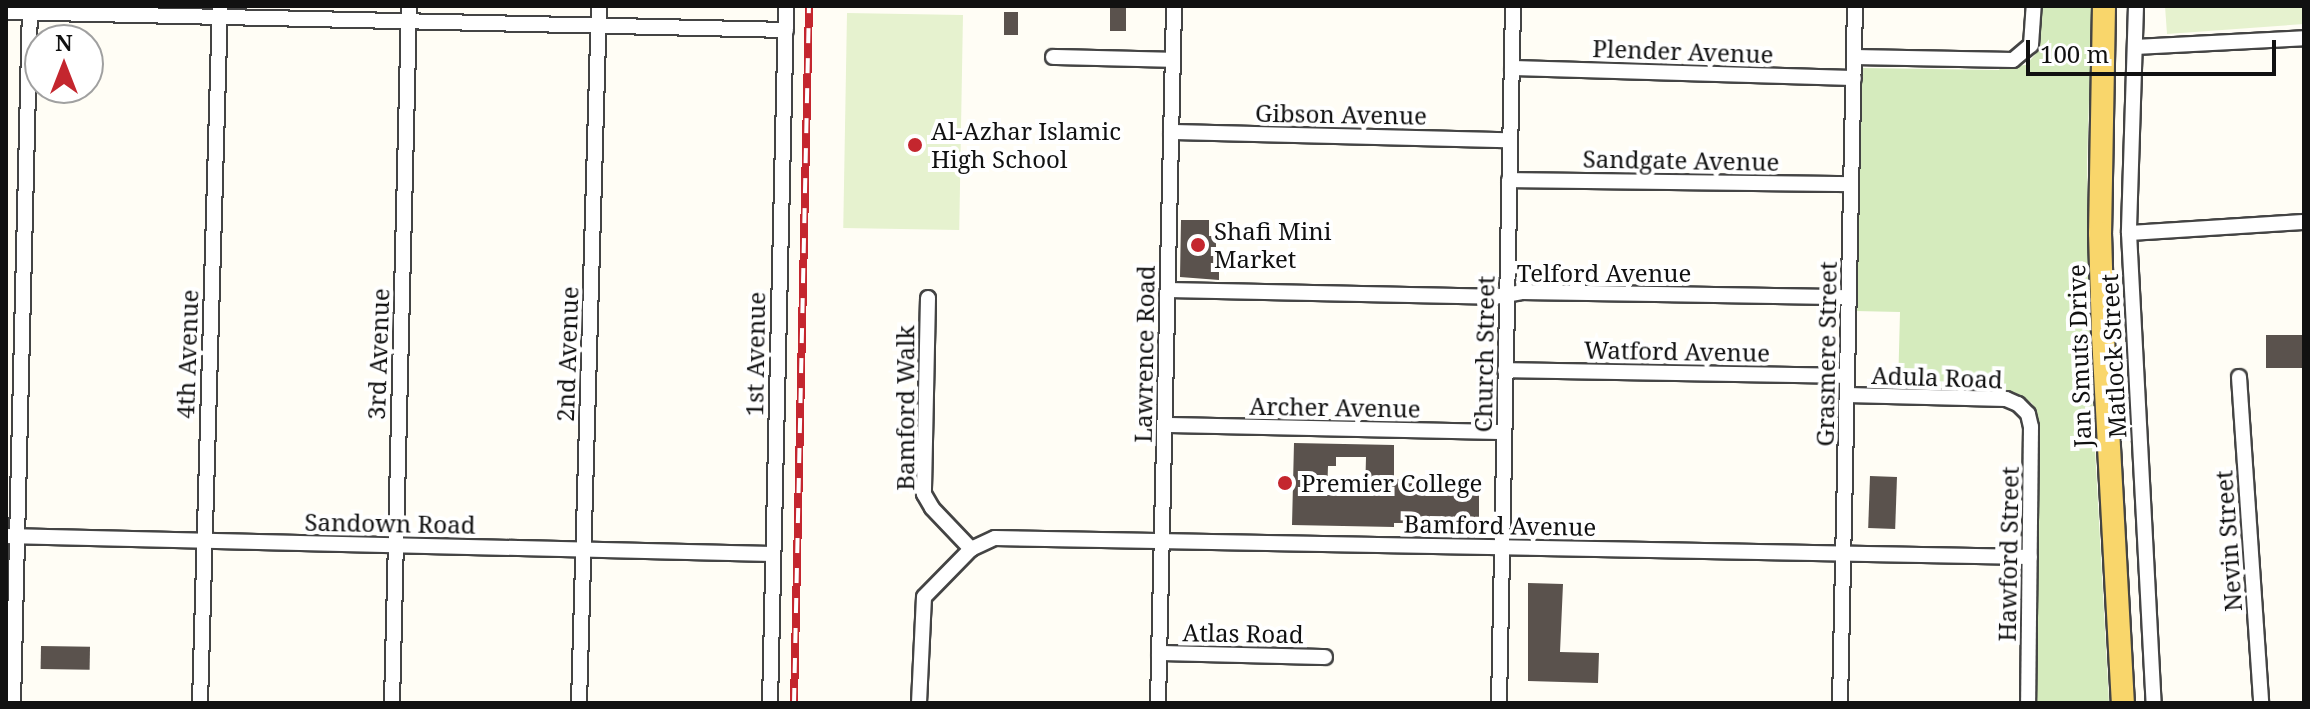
<!DOCTYPE html>
<html>
<head>
<meta charset="utf-8">
<style>
	body { margin:0 }
	#map { position:relative; width:2310px; height:709px; overflow:hidden; background:#fffdf5; font-family:"Noto Serif",serif }
	div>[style] { position:absolute }
	.green>* { inset:0; background:#d5ebbd }
	.pitch>* { inset:0; background:#e6f2cf; transform-origin:0 0 }
	.building>* { inset:0; background:#5a524d; transform-origin:0 0 }
	.roads { filter:drop-shadow(2px 0 #444) drop-shadow(-2px 0 #444) drop-shadow(0 2px #444) drop-shadow(0 -2px #444) }
	.minor>* { height:14px; margin:-7px; padding:0 7px; transform-origin:7px; border-radius:7px; background:#fff }
	.primary>* { height:22px; margin:-11px; padding:0 11px; transform-origin:11px; border-radius:11px; background:#f9d66b }
	.rail>* { height:8px; margin-top:-4px; transform-origin:0; background:repeating-linear-gradient(90deg,#fff 0 15px,#c4262e 0 30px); box-sizing:border-box; border-block:2px solid #c4262e }
	.dots>* { width:22px; height:22px; translate:-50% -50%; box-sizing:border-box; border:4px solid #fff; border-radius:50% }
	span { translate:-50% -50%; white-space:nowrap; text-align:center; line-height:1.15; -webkit-text-stroke:8px #fff; paint-order:stroke }
	.street-label { font-size:24px; color:#111 }
	.poi-label { font-size:24px; color:#111 }
	.left { translate:0 -50%; text-align:left }
	.frame { position:absolute; inset:0; border:8px solid #111; pointer-events:none }
	.north { position:absolute; left:24px; top:24px; width:80px; height:80px; box-sizing:border-box; background:#fff; border:2px solid #a0a0a0; border-radius:50%; rotate:0deg; font-size:22px; font-weight:700; line-height:32px; text-align:center; color:#111 }
	.north::after { content:''; display:block; margin:auto; width:28px; height:36px; background:#c4262e; clip-path:polygon(50% 0,100% 100%,50% 72%,0 100%) }
	.scale { position:absolute; left:2026px; top:40px; width:250px; height:36px; box-sizing:border-box; border:4px solid #111; border-top:0; padding-left:10px; font-size:24px; line-height:28px; white-space:nowrap; color:#111; -webkit-text-stroke:6px #fff; paint-order:stroke }
</style>
</head>
<body>
<div id="map">
	<div class="green">
		<i style="clip-path:polygon(2041px 6px,2092px 6px,2087px 162px,2090px 358px,2109px 703px,2036px 703px,2038px 422px,2032px 403px,2012px 392px,1898px 389px,1900px 312px,1855px 311px,1861px 68px,1999px 70px,2001px 67px,2026px 65px,2039px 50px)"></i>
	</div>
	<div class="pitch">
		<i style="clip-path:polygon(2165px 6px,2304px 6px,2304px 24px,2167px 34px)"></i>
		<i style="left:847px;top:13px;width:116px;height:215px;rotate:1deg"></i>
	</div>
	<div class="building">
		<i style="left:1110px;top:6px;width:16px;height:25px"></i>
		<i style="left:1004px;top:12px;width:14px;height:23px"></i>
		<i style="clip-path:polygon(1181px 220px,1209px 220px,1209px 236px,1216px 236px,1216px 254px,1219px 254px,1219px 280px,1180px 277px)"></i>
		<i style="left:2304px;top:335px;width:33px;height:38px;rotate:90deg"></i>
		<i style="clip-path:polygon(evenodd,1294px 443px,1394px 445px,1394px 479px,1412px 480px,1412px 489px,1445px 489px,1446px 480px,1465px 480px,1465px 494px,1479px 495px,1479px 527px,1445px 527px,1445px 519px,1410px 518px,1410px 523px,1394px 523px,1394px 527px,1292px 525px,1294px 443px,1336px 457px,1366px 457px,1365px 496px,1327px 495px,1328px 466px,1336px 466px,1336px 457px)"></i>
		<i style="left:1870px;top:476px;width:27px;height:52px;rotate:2deg"></i>
		<i style="clip-path:polygon(1528px 583px,1563px 584px,1560px 652px,1599px 653px,1598px 683px,1528px 681px)"></i>
		<i style="left:41px;top:646px;width:49px;height:23px;rotate:1deg"></i>
	</div>
	<div class="roads">
		<div class="minor">
			<i style="left:2136px;top:6px;width:227px;rotate:91.8deg"></i>
			<i style="left:2129px;top:233px;width:471px;rotate:87deg"></i>
			<i style="left:6px;top:12px;width:780px;rotate:1.32deg"></i>
			<i style="left:2135px;top:47px;width:169px;rotate:-3deg"></i>
			<i style="left:1053px;top:57px;width:119px;rotate:1.4deg"></i>
			<i style="left:1854px;top:57px;width:159px;rotate:1.1deg"></i>
			<i style="left:2013px;top:60px;width:23px;rotate:-40deg"></i>
			<i style="left:2031px;top:45px;width:39px;rotate:-86deg"></i>
			<i style="left:1512px;top:68px;width:342px;rotate:1.7deg"></i>
			<i style="left:1171px;top:132px;width:339px;rotate:1.4deg"></i>
			<i style="left:1509px;top:180px;width:342px;rotate:0.7deg"></i>
			<i style="left:2129px;top:233px;width:175px;rotate:-3.6deg"></i>
			<i style="left:1168px;top:290px;width:326px;rotate:1.2deg"></i>
			<i style="left:1494px;top:297px;width:27px;rotate:-10deg"></i>
			<i style="left:1521px;top:292px;width:328px;rotate:0.9deg"></i>
			<i style="left:928px;top:298px;width:196px;rotate:91.2deg"></i>
			<i style="left:924px;top:494px;width:16px;rotate:60deg"></i>
			<i style="left:932px;top:508px;width:57px;rotate:46.4deg"></i>
			<i style="left:1505px;top:370px;width:342px;rotate:1deg"></i>
			<i style="left:2239px;top:377px;width:327px;rotate:86.1deg"></i>
			<i style="left:1847px;top:395px;width:159px;rotate:1.4deg"></i>
			<i style="left:2006px;top:399px;width:13px;rotate:23deg"></i>
			<i style="left:2018px;top:404px;width:14px;rotate:45deg"></i>
			<i style="left:2028px;top:414px;width:13px;rotate:77deg"></i>
			<i style="left:2031px;top:427px;width:276px;rotate:90.6deg"></i>
			<i style="left:1165px;top:425px;width:339px;rotate:1.2deg"></i>
			<i style="left:6px;top:536px;width:766px;rotate:1.35deg"></i>
			<i style="left:1159px;top:653px;width:166px;rotate:1.4deg"></i>
			<i style="left:13px;top:703px;width:697px;rotate:-88.6deg"></i>
			<i style="left:200px;top:703px;width:697px;rotate:-88.36deg"></i>
			<i style="left:392px;top:703px;width:697px;rotate:-88.6deg"></i>
			<i style="left:579px;top:703px;width:697px;rotate:-88.36deg"></i>
			<i style="left:770px;top:703px;width:697px;rotate:-88.68deg"></i>
			<i style="left:919px;top:703px;width:106px;rotate:-87.3deg"></i>
			<i style="left:924px;top:597px;width:67px;rotate:-45.6deg"></i>
			<i style="left:971px;top:549px;width:26px;rotate:-25deg"></i>
			<i style="left:995px;top:538px;width:1035px;rotate:1.05deg"></i>
			<i style="left:1158px;top:703px;width:697px;rotate:-88.68deg"></i>
			<i style="left:1499px;top:703px;width:697px;rotate:-88.85deg"></i>
			<i style="left:1840px;top:703px;width:697px;rotate:-88.77deg"></i>
		</div>
		<div class="primary">
			<i style="left:2104px;top:6px;width:227px;rotate:91deg"></i>
			<i style="left:2100px;top:233px;width:103px;rotate:88.3deg"></i>
			<i style="left:2103px;top:336px;width:368px;rotate:86.9deg"></i>
		</div>
	</div>
	<div class="rail">
		<i style="left:794px;top:703px;width:697px;rotate:-88.77deg"></i>
	</div>
	<div class="dots">
		<i style="left:915px;top:145px;background:#c4262e"></i>
		<i style="left:1198px;top:245px;background:#c4262e"></i>
		<i style="left:1285px;top:483px;background:#c4262e"></i>
	</div>
	<div class="street-label">
		<span style="left:1683px;top:51px;rotate:2deg">Plender Avenue</span>
		<span style="left:1341px;top:114px;rotate:1deg">Gibson Avenue</span>
		<span style="left:1681px;top:160px;rotate:1deg">Sandgate Avenue</span>
		<span style="left:1604px;top:273px">Telford Avenue</span>
		<span style="left:1677px;top:351px;rotate:1deg">Watford Avenue</span>
		<span style="left:187px;top:354px;rotate:-88deg">4th Avenue</span>
		<span style="left:378px;top:354px;rotate:-88deg">3rd Avenue</span>
		<span style="left:567px;top:354px;rotate:-88deg">2nd Avenue</span>
		<span style="left:755px;top:354px;rotate:-89deg">1st Avenue</span>
		<span style="left:1144px;top:354px;rotate:-89deg">Lawrence Road</span>
		<span style="left:1484px;top:354px;rotate:-89deg">Church Street</span>
		<span style="left:1826px;top:354px;rotate:-89deg">Grasmere Street</span>
		<span style="left:2079px;top:356px;rotate:-92deg">Jan Smuts Drive</span>
		<span style="left:2113px;top:356px;rotate:-93deg">Matlock Street</span>
		<span style="left:1937px;top:377px;rotate:2deg">Adula Road</span>
		<span style="left:1335px;top:407px;rotate:1deg">Archer Avenue</span>
		<span style="left:905px;top:408px;rotate:-90deg">Bamford Walk</span>
		<span style="left:390px;top:523px;rotate:1deg">Sandown Road</span>
		<span style="left:1500px;top:525px;rotate:1deg">Bamford Avenue</span>
		<span style="left:2228px;top:541px;rotate:-94deg">Nevin Street</span>
		<span style="left:2008px;top:554px;rotate:-89deg">Hawford Street</span>
		<span style="left:1243px;top:633px;rotate:1deg">Atlas Road</span>
	</div>
	<div class="poi-label">
		<span class="left" style="left:931px;top:145px">Al-Azhar Islamic<br>High School</span>
		<span class="left" style="left:1214px;top:245px">Shafi Mini<br>Market</span>
		<span class="left" style="left:1301px;top:483px">Premier College</span>
	</div>
	<div class="frame"></div>
	<div class="north">N</div>
	<div class="scale">100 m</div>
</div>
</body>
</html>
